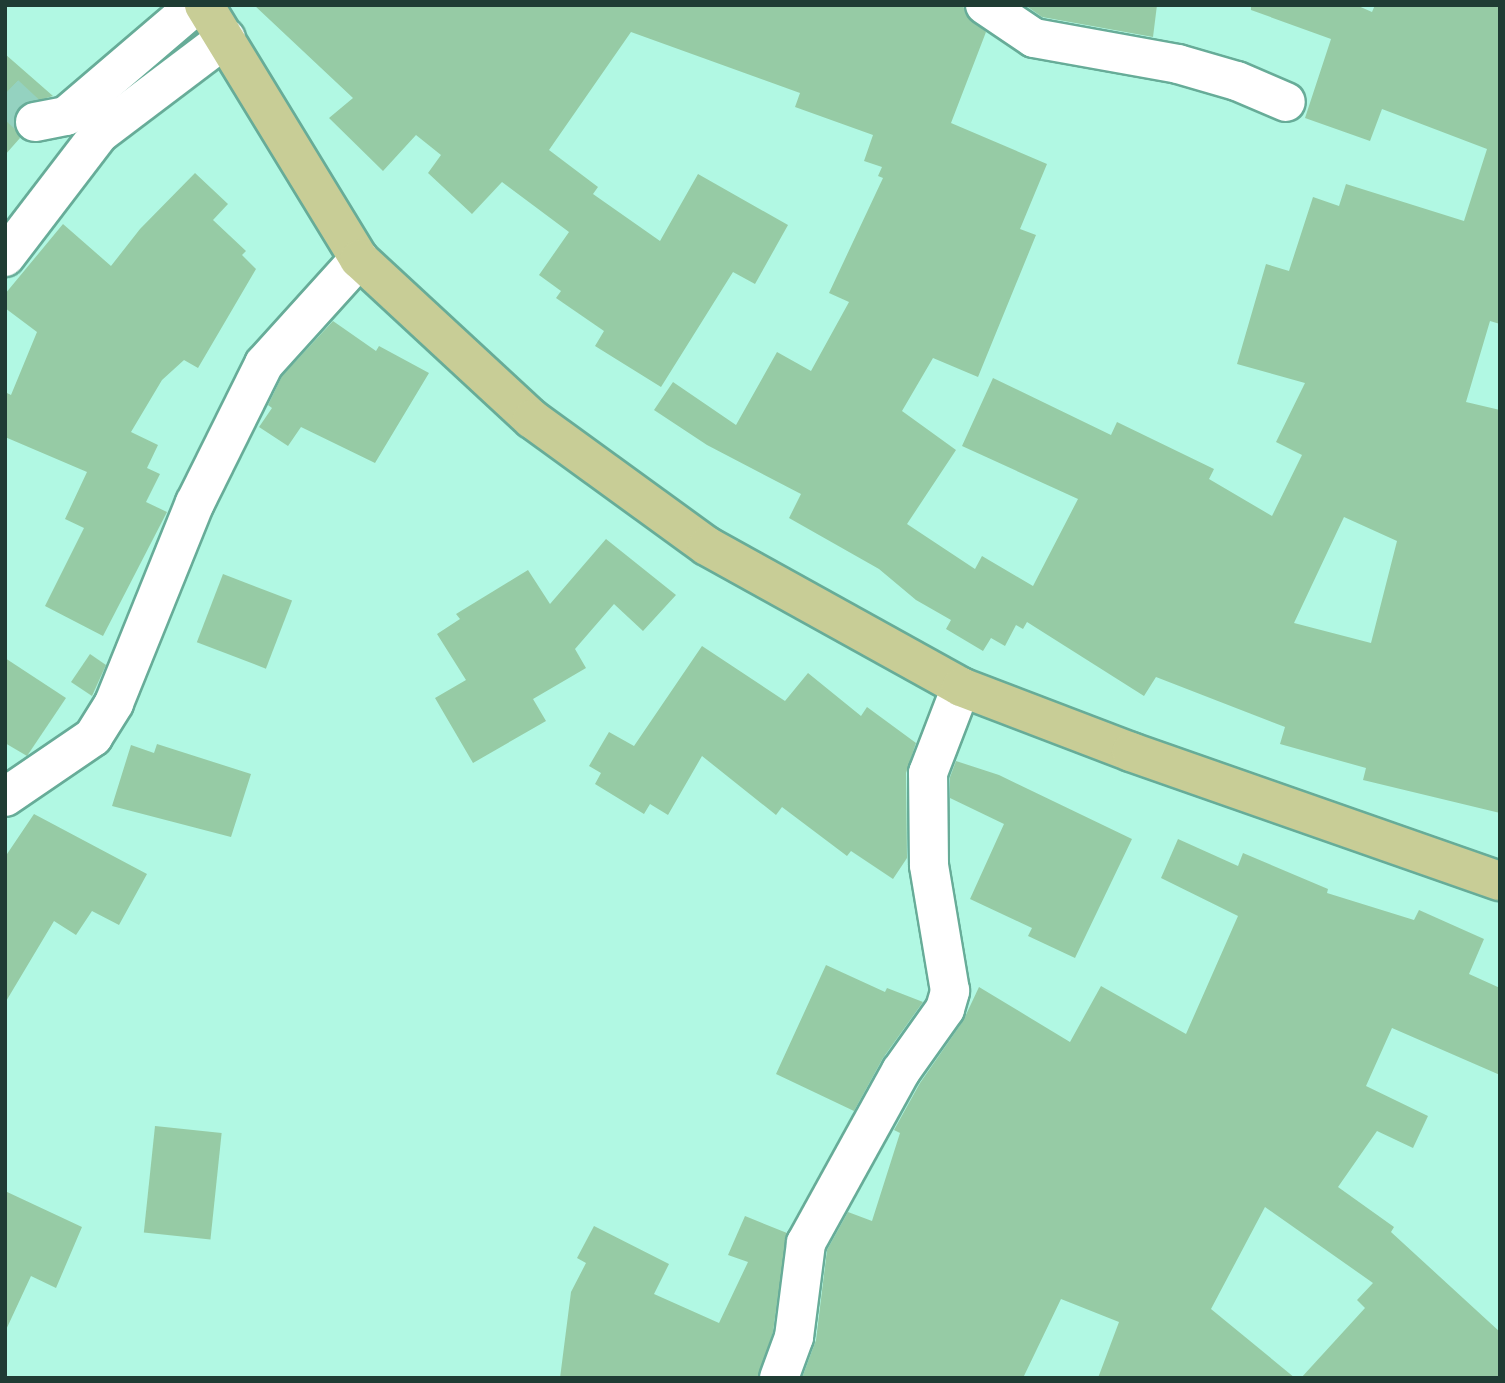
<!DOCTYPE html>
<html>
<head>
<meta charset="utf-8">
<style>
	body { margin:0 }
	#map { position:relative; width:1505px; height:1383px; overflow:hidden; background:#b1f8e3; font-family:"IBM Plex Sans",sans-serif }
	div>[style] { position:absolute }
	.building>* { inset:0; background:#96cba5; transform-origin:0 0 }
	.minor-tunnel>* { height:38px; margin-top:-19px; transform-origin:0; background:repeating-linear-gradient(90deg,#94d2c0 0 38px,transparent 0 57px) }
	.roads { filter:drop-shadow(2px 0 #67ac98) drop-shadow(-2px 0 #67ac98) drop-shadow(0 2px #67ac98) drop-shadow(0 -2px #67ac98) }
	.minor>* { height:38px; margin:-19px; padding:0 19px; transform-origin:19px; border-radius:19px; background:#fff }
	.major>* { height:38px; margin:-19px; padding:0 19px; transform-origin:19px; border-radius:19px; background:#c8cd96 }
	span { translate:-50% -50%; white-space:nowrap; text-align:center; line-height:1.15; -webkit-text-stroke:7px #fff; paint-order:stroke }
	.frame { position:absolute; inset:0; border:7px solid #1f3c34; pointer-events:none }
</style>
</head>
<body>
<div id="map">
	<div class="building">
		<i style="clip-path:polygon(evenodd,254px 5px,963px 5px,966px 15px,986px 32px,951px 123px,1047px 164px,1020px 229px,1036px 235px,978px 377px,933px 358px,902px 411px,956px 450px,907px 524px,975px 569px,982px 556px,1033px 586px,1078px 499px,962px 446px,993px 378px,1111px 435px,1117px 422px,1214px 469px,1209px 479px,1272px 516px,1302px 455px,1276px 442px,1305px 383px,1237px 364px,1266px 264px,1289px 271px,1313px 197px,1339px 206px,1346px 184px,1464px 221px,1487px 149px,1382px 109px,1370px 141px,1305px 118px,1331px 39px,1251px 10px,1251px 5px,1356px 5px,1372px 12px,1375px 5px,1500px 5px,1500px 324px,1490px 321px,1466px 402px,1500px 410px,1500px 813px,1363px 780px,1366px 768px,1280px 744px,1285px 727px,1156px 677px,1144px 696px,1027px 622px,1023px 629px,1016px 625px,1005px 646px,991px 638px,983px 651px,946px 629px,951px 620px,916px 600px,879px 569px,789px 518px,801px 494px,707px 445px,654px 410px,673px 382px,736px 425px,777px 352px,811px 371px,849px 302px,829px 293px,883px 178px,878px 176px,882px 167px,864px 161px,873px 135px,795px 107px,800px 93px,631px 32px,549px 150px,598px 187px,593px 194px,660px 241px,698px 174px,788px 225px,755px 284px,733px 272px,661px 387px,595px 346px,604px 331px,556px 298px,561px 291px,539px 275px,569px 232px,502px 182px,472px 214px,428px 173px,441px 155px,416px 135px,383px 171px,329px 118px,353px 98px,254px 5px,1344px 517px,1397px 541px,1371px 643px,1294px 623px,1344px 517px)"></i>
		<i style="clip-path:polygon(1025px 5px,1157px 5px,1153px 37px,1042px 17px)"></i>
		<i style="clip-path:polygon(5px 54px,53px 96px,20px 106px,13px 125px,20px 138px,5px 155px)"></i>
		<i style="clip-path:polygon(195px 173px,228px 204px,213px 220px,246px 251px,242px 255px,256px 269px,198px 368px,184px 360px,162px 380px,131px 432px,158px 445px,147px 468px,160px 474px,146px 502px,167px 512px,103px 636px,45px 606px,84px 528px,65px 519px,87px 472px,5px 437px,5px 392px,11px 395px,37px 332px,5px 308px,5px 294px,63px 224px,111px 266px,140px 229px)"></i>
		<i style="clip-path:polygon(333px 321px,376px 351px,379px 346px,429px 373px,375px 463px,301px 427px,288px 446px,259px 427px,272px 408px,268px 405px,282px 376px)"></i>
		<i style="clip-path:polygon(606px 539px,676px 595px,643px 631px,614px 604px,575px 649px,586px 668px,533px 699px,546px 721px,473px 763px,435px 698px,466px 680px,437px 634px,460px 619px,456px 614px,528px 570px,550px 604px)"></i>
		<i style="left:223px;top:574px;width:74px;height:73px;rotate:21deg"></i>
		<i style="clip-path:polygon(702px 646px,785px 701px,808px 673px,861px 716px,867px 707px,916px 743px,906px 773px,907px 858px,893px 879px,851px 851px,847px 856px,782px 807px,776px 815px,702px 756px,668px 815px,650px 804px,644px 814px,595px 784px,601px 773px,589px 766px,609px 732px,634px 746px)"></i>
		<i style="clip-path:polygon(90px 654px,106px 665px,92px 696px,71px 682px)"></i>
		<i style="clip-path:polygon(5px 658px,66px 698px,27px 756px,5px 743px)"></i>
		<i style="clip-path:polygon(157px 744px,251px 774px,231px 837px,112px 806px,131px 745px,154px 753px)"></i>
		<i style="clip-path:polygon(956px 761px,999px 775px,1132px 839px,1075px 958px,1028px 936px,1032px 928px,970px 899px,1004px 824px,950px 798px,950px 777px)"></i>
		<i style="clip-path:polygon(34px 814px,147px 874px,119px 925px,92px 911px,76px 935px,54px 921px,5px 1003px,5px 857px)"></i>
		<i style="clip-path:polygon(1178px 839px,1238px 866px,1243px 853px,1328px 889px,1327px 893px,1414px 920px,1419px 910px,1484px 939px,1469px 974px,1500px 988px,1500px 1075px,1392px 1028px,1366px 1086px,1428px 1116px,1413px 1148px,1377px 1131px,1338px 1187px,1394px 1227px,1391px 1232px,1500px 1332px,1500px 1378px,1301px 1378px,1365px 1308px,1357px 1300px,1373px 1283px,1265px 1207px,1211px 1309px,1295px 1378px,1098px 1378px,1119px 1322px,1061px 1299px,1023px 1378px,802px 1378px,816px 1340px,827px 1250px,848px 1212px,872px 1221px,900px 1133px,894px 1130px,920px 1083px,963px 1021px,979px 987px,1070px 1042px,1101px 986px,1186px 1034px,1238px 916px,1161px 878px)"></i>
		<i style="clip-path:polygon(826px 965px,885px 992px,887px 988px,923px 1002px,883px 1058px,854px 1111px,776px 1074px)"></i>
		<i style="left:155px;top:1126px;width:67px;height:107px;rotate:6deg"></i>
		<i style="clip-path:polygon(5px 1191px,82px 1227px,56px 1288px,31px 1276px,5px 1332px)"></i>
		<i style="clip-path:polygon(745px 1216px,787px 1233px,773px 1332px,758px 1378px,560px 1378px,571px 1292px,586px 1263px,577px 1258px,594px 1226px,669px 1264px,654px 1294px,719px 1323px,748px 1262px,728px 1255px)"></i>
	</div>
	<div class="minor-tunnel">
		<i style="left:5px;top:94px;width:41px;rotate:43deg"></i>
	</div>
	<div class="roads">
		<div class="minor">
			<i style="left:985px;top:5px;width:59px;rotate:34deg"></i>
			<i style="left:1034px;top:38px;width:146px;rotate:10.2deg"></i>
			<i style="left:1178px;top:64px;width:61px;rotate:16.1deg"></i>
			<i style="left:1237px;top:81px;width:53px;rotate:23.2deg"></i>
			<i style="left:35px;top:122px;width:32px;rotate:-11deg"></i>
			<i style="left:66px;top:116px;width:171px;rotate:-40.5deg"></i>
			<i style="left:5px;top:257px;width:155px;rotate:-52.6deg"></i>
			<i style="left:99px;top:134px;width:159px;rotate:-37.1deg"></i>
			<i style="left:5px;top:797px;width:107px;rotate:-34.3deg"></i>
			<i style="left:93px;top:737px;width:40px;rotate:-58deg"></i>
			<i style="left:114px;top:703px;width:216px;rotate:-68deg"></i>
			<i style="left:195px;top:503px;width:155px;rotate:-63.6deg"></i>
			<i style="left:264px;top:364px;width:142px;rotate:-47.9deg"></i>
			<i style="left:779px;top:1378px;width:44px;rotate:-69.9deg"></i>
			<i style="left:794px;top:1337px;width:95px;rotate:-82.7deg"></i>
			<i style="left:806px;top:1243px;width:196px;rotate:-61.1deg"></i>
			<i style="left:901px;top:1071px;width:76px;rotate:-54.6deg"></i>
			<i style="left:945px;top:1009px;width:19px;rotate:-74deg"></i>
			<i style="left:950px;top:991px;width:128px;rotate:-99.5deg"></i>
			<i style="left:929px;top:865px;width:92px;rotate:-90.6deg"></i>
			<i style="left:928px;top:773px;width:92px;rotate:-69deg"></i>
		</div>
		<div class="major">
			<i style="left:204px;top:5px;width:298px;rotate:58.6deg"></i>
			<i style="left:359px;top:259px;width:236px;rotate:42.8deg"></i>
			<i style="left:532px;top:419px;width:216px;rotate:36deg"></i>
			<i style="left:707px;top:546px;width:291px;rotate:29deg"></i>
			<i style="left:961px;top:687px;width:182px;rotate:20.9deg"></i>
			<i style="left:1131px;top:752px;width:391px;rotate:19.3deg"></i>
		</div>
	</div>
	<div class="frame"></div>
</div>
</body>
</html>
